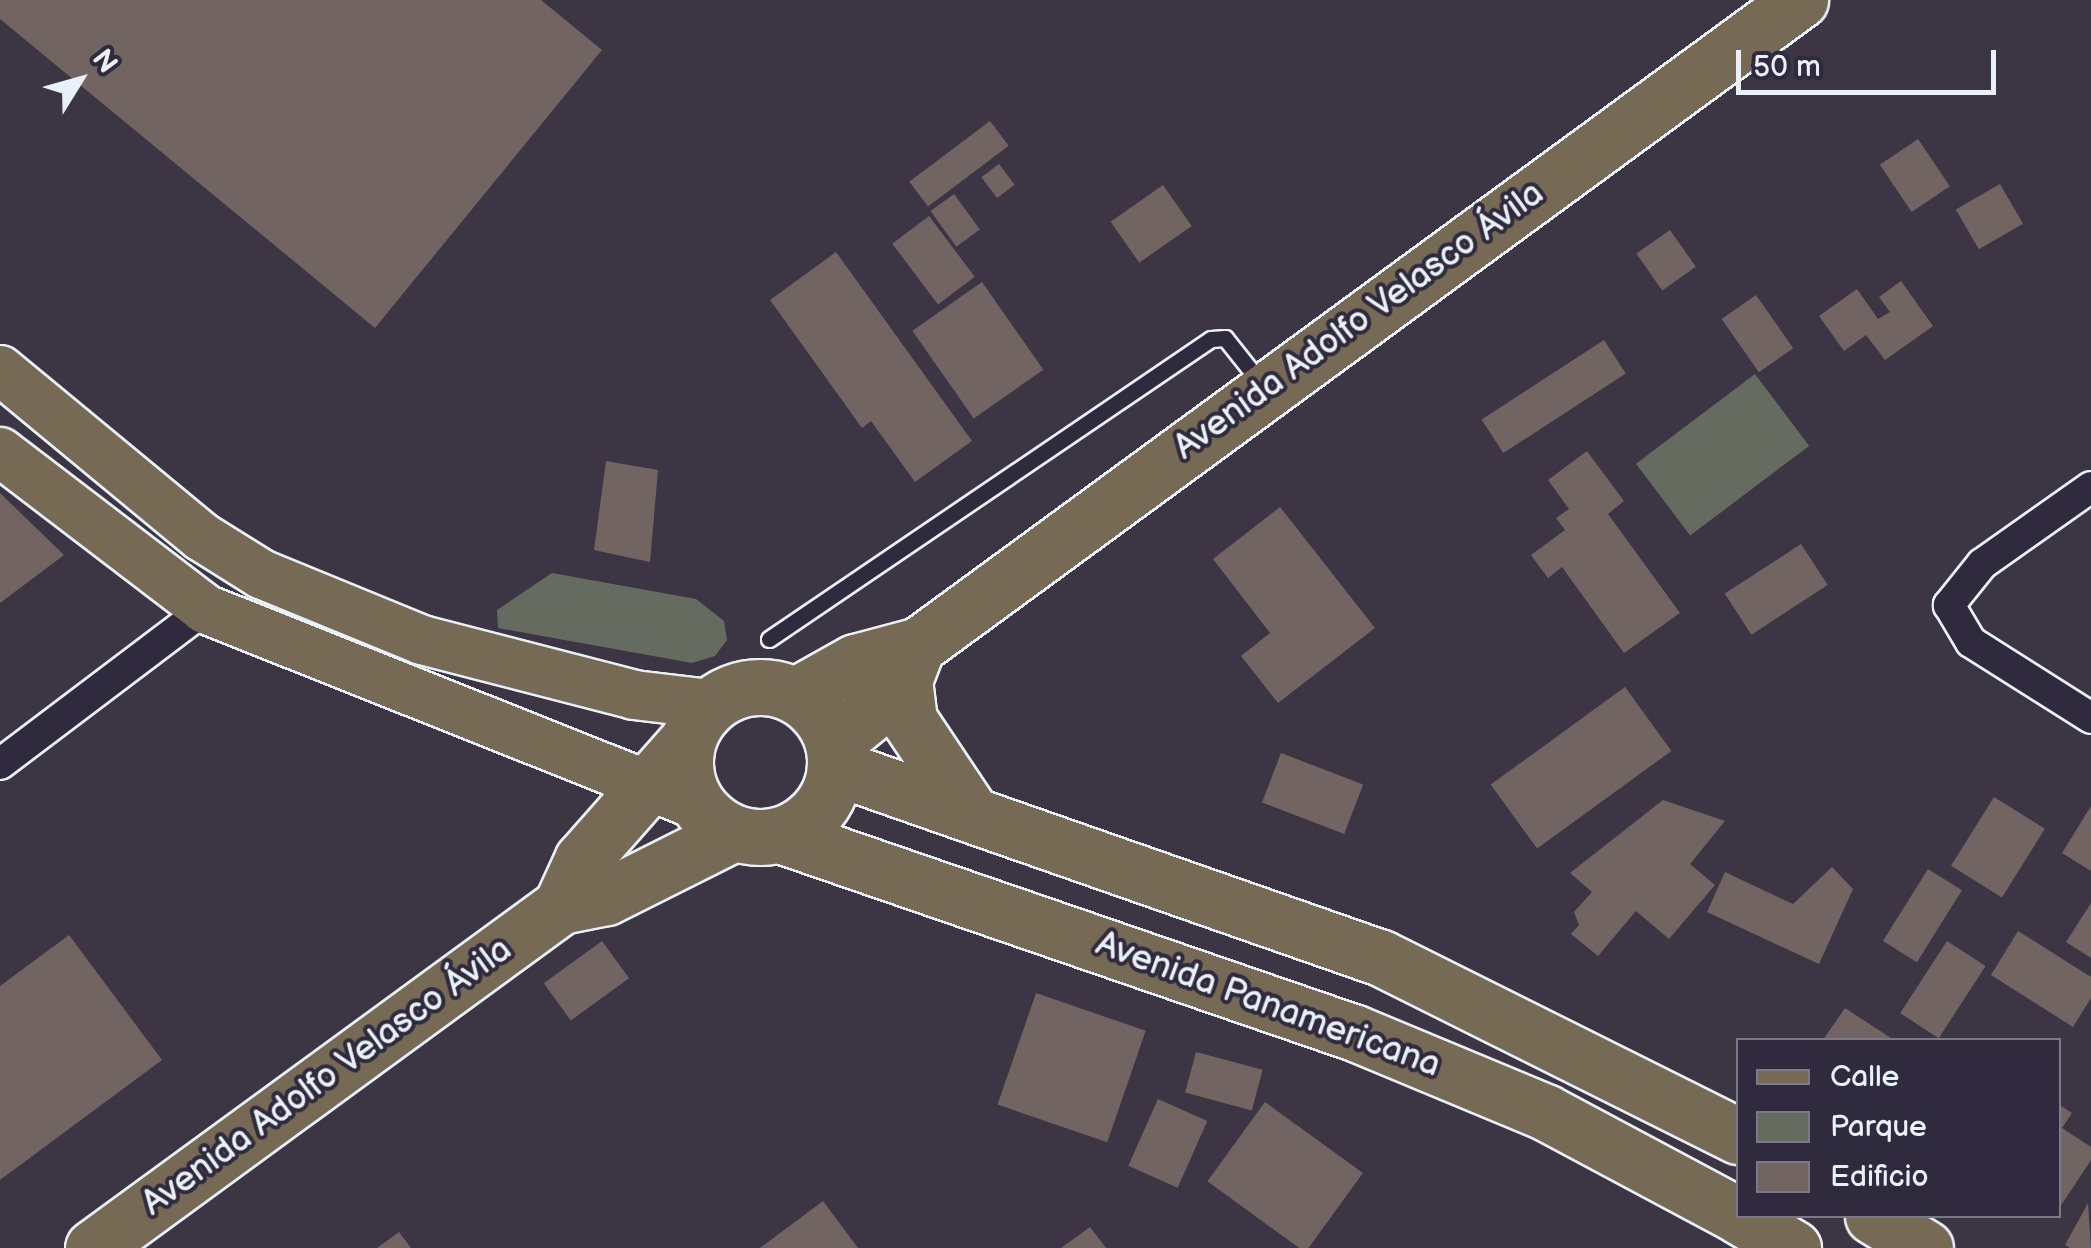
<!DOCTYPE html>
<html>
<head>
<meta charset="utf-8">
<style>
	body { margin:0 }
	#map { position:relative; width:2091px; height:1248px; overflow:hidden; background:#3c3644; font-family:"Balsamiq Sans",sans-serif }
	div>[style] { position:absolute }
	.green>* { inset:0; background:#656c5f; transform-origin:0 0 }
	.building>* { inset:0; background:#726460; transform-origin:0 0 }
	.roads { filter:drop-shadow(2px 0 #e8f1f8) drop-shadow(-2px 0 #e8f1f8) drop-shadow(0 2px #e8f1f8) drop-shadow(0 -2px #e8f1f8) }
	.lane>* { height:15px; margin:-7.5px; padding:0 7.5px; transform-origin:7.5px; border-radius:7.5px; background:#2f2a3d }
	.street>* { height:30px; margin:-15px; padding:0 15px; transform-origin:15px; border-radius:15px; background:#2f2a3d }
	.primary>* { height:48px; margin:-24px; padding:0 24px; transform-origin:24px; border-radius:24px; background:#776a54 }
	.highway>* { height:55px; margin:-27.5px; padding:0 27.5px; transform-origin:27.5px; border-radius:27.5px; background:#776a54 }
	.highway>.ring { margin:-27.5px; padding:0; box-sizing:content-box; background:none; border:55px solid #776a54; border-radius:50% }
	span { translate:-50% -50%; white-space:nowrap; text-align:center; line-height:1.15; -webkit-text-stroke:8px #2f2a3d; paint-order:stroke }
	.street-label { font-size:35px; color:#e8f1f8 }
	.legend { position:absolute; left:1736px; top:1038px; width:325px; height:180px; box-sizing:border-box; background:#2f2a3d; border:2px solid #797a88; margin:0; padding:12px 18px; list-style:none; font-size:30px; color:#e8f1f8 }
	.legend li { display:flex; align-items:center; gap:20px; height:50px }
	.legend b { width:50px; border:2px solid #797a88 }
	.north { position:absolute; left:30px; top:30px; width:100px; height:100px; -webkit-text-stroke:8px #2f2a3d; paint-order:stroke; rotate:53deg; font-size:28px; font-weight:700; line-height:40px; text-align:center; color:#e8f1f8 }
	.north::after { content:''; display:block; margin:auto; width:35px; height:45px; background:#e8f1f8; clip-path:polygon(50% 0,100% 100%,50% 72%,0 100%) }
	.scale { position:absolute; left:1736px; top:50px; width:260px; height:45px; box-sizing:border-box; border:5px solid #e8f1f8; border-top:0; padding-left:12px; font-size:30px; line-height:35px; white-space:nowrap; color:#e8f1f8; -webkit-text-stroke:8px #2f2a3d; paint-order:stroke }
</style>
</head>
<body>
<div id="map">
	<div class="green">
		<i style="left:1755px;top:374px;width:90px;height:149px;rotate:53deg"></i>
		<i style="clip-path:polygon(552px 573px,696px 599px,724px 621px,727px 640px,715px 656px,692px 663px,498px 628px,497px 610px)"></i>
	</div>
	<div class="building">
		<i style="clip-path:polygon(0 0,541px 0,602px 50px,375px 328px,0 19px)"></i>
		<i style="left:990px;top:121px;width:31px;height:101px;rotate:53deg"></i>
		<i style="left:1918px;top:139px;width:57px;height:46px;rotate:56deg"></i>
		<i style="left:999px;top:164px;width:26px;height:22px;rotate:53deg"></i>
		<i style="left:2000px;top:184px;width:46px;height:51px;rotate:60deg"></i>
		<i style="left:1163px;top:185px;width:50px;height:64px;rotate:55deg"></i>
		<i style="left:954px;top:194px;width:44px;height:29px;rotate:54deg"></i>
		<i style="left:929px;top:216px;width:76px;height:46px;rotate:53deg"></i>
		<i style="left:1670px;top:230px;width:45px;height:41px;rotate:55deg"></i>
		<i style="clip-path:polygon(836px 252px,972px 441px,915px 482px,871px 421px,862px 428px,770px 300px)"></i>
		<i style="clip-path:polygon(1901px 281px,1933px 326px,1885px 360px,1866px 335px,1844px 351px,1819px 316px,1857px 289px,1878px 319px,1890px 312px,1879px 297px)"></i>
		<i style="left:982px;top:282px;width:107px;height:85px;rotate:55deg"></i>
		<i style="left:1756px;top:295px;width:65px;height:42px;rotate:55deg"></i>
		<i style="left:1604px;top:340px;width:40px;height:146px;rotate:57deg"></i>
		<i style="clip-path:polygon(1587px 451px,1624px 501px,1608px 514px,1680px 613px,1624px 653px,1562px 567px,1548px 578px,1531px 555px,1565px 530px,1556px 518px,1569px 509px,1548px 480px)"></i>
		<i style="clip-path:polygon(606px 461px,658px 470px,650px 562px,594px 550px)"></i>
		<i style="clip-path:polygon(0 493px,64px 555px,0 603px)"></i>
		<i style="clip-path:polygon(1280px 507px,1375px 628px,1278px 703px,1241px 656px,1270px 633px,1213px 559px)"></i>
		<i style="left:1801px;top:544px;width:49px;height:91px;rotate:57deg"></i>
		<i style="left:1625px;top:687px;width:79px;height:166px;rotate:54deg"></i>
		<i style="left:1281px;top:753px;width:88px;height:53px;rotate:21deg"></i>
		<i style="left:1994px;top:797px;width:60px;height:81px;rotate:32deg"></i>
		<i style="clip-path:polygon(1663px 800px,1725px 821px,1690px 864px,1715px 885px,1669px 939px,1636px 911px,1598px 956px,1571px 934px,1579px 925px,1574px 912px,1592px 892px,1570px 873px)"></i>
		<i style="clip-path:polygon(2091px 806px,2091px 871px,2062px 853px)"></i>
		<i style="clip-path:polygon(1832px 867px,1853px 889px,1819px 964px,1707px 912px,1725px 872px,1793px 904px)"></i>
		<i style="left:1928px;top:869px;width:40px;height:85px;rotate:32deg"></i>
		<i style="clip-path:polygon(2091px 903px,2091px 958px,2066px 942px)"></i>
		<i style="clip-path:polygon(2018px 931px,2091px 977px,2091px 998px,2073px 1027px,1991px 975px)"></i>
		<i style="clip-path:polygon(69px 935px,162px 1060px,0 1180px,0 986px)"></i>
		<i style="left:602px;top:941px;width:46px;height:72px;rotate:54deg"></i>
		<i style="left:1947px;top:941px;width:46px;height:86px;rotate:33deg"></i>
		<i style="left:1036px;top:993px;width:116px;height:118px;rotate:19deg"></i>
		<i style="clip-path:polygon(1845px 1008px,1894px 1040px,1823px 1040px)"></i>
		<i style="left:1196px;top:1052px;width:69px;height:42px;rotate:15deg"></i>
		<i style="left:1158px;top:1099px;width:54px;height:73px;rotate:24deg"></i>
		<i style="left:1265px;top:1102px;width:121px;height:98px;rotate:36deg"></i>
		<i style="clip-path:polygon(2058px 1104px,2072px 1113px,2062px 1128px,2091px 1147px,2091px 1160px,2058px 1210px)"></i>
		<i style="clip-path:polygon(823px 1201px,858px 1248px,760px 1248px)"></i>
		<i style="clip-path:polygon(2088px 1203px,2091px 1248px,2070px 1248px,2065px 1245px)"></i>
		<i style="clip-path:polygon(1090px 1227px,1106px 1248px,1061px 1248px)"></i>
		<i style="clip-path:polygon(399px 1232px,411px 1248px,377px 1248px)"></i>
	</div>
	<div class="roads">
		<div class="lane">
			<i style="left:769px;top:639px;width:534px;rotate:-34.17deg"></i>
			<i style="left:1211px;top:339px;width:14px;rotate:-4deg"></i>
			<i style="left:1225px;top:338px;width:56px;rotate:51.5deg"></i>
		</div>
		<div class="street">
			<i style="left:2091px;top:487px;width:133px;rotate:144.8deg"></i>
			<i style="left:1982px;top:564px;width:53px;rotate:128.8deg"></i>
			<i style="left:1949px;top:605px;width:43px;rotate:59.3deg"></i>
			<i style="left:1971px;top:642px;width:142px;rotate:32.3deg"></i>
			<i style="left:0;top:764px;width:257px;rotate:-37.1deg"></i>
		</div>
		<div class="primary">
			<i style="left:0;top:370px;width:262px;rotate:39.6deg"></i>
			<i style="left:202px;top:537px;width:70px;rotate:32.1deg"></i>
			<i style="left:261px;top:574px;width:174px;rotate:22.3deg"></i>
			<i style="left:422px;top:640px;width:219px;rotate:14.5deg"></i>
			<i style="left:634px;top:695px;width:77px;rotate:6.8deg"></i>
			<i style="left:0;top:452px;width:258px;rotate:37.4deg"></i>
			<i style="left:205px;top:609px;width:530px;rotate:21.72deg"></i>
		</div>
		<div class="highway">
			<i style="left:915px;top:652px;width:30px;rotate:111deg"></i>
			<i style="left:904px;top:680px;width:40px;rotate:82.9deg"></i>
			<i style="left:909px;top:720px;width:108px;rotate:56.3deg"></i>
			<i class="ring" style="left:685px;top:687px;width:95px;height:95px"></i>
			<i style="left:796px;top:695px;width:68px;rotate:-29.2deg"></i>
			<i style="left:855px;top:662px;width:66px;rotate:-14.9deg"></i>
			<i style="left:833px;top:744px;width:57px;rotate:-39.3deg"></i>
			<i style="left:877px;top:708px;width:76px;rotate:-56.3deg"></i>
			<i style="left:919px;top:645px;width:1092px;rotate:-36.21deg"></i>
			<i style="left:835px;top:767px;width:578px;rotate:19.28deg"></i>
			<i style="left:1381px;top:958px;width:399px;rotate:26.5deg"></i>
			<i style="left:780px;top:835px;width:608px;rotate:19deg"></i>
			<i style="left:1355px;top:1033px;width:206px;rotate:22.6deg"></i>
			<i style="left:1545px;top:1112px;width:219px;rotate:28.1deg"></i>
			<i style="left:561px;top:906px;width:51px;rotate:-65.5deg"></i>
			<i style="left:582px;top:860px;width:159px;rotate:-48.6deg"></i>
			<i style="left:1739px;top:1216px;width:63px;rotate:30.7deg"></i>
			<i style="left:1873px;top:1216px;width:61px;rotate:31.6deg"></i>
			<i style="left:93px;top:1248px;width:580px;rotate:-36.16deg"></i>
			<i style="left:561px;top:906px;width:46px;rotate:-11.3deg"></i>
			<i style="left:606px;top:897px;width:143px;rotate:-26.6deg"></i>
		</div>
	</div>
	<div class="street-label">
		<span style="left:1359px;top:321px;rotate:-36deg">Avenida Adolfo Velasco Ávila</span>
		<span style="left:1268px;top:1005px;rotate:20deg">Avenida Panamericana</span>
		<span style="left:327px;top:1077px;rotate:-36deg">Avenida Adolfo Velasco Ávila</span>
	</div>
	<ul class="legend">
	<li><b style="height:12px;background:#776a54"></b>Calle</li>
	<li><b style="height:28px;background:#656c5f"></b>Parque</li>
	<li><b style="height:28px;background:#726460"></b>Edificio</li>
	</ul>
	<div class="north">N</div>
	<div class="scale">50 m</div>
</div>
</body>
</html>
